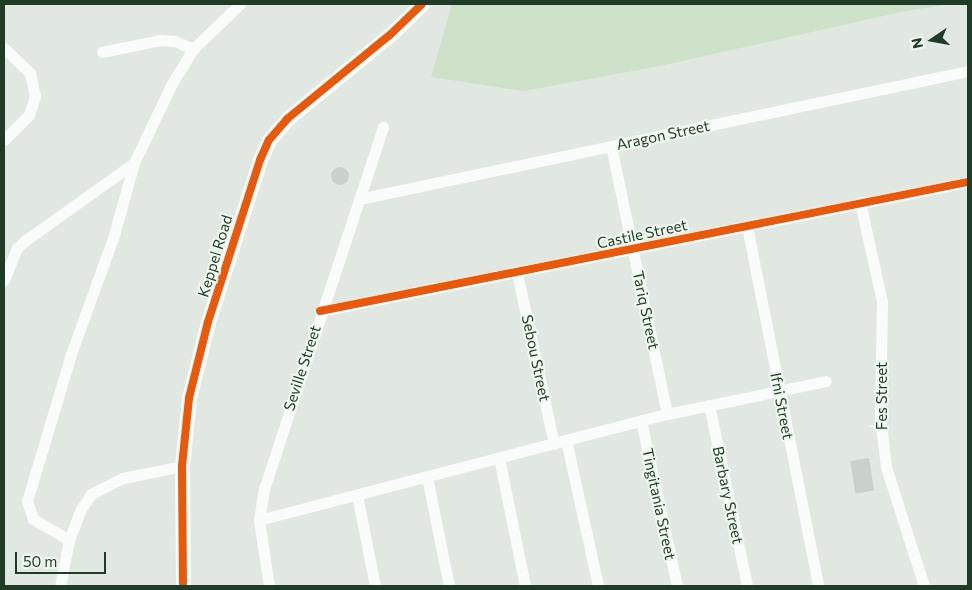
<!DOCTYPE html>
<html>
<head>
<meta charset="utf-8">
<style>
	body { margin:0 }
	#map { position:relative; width:972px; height:590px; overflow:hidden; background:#e1e8e2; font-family:Commissioner,sans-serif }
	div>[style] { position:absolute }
	.green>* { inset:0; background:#cde2c9 }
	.building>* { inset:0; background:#cad1cb; transform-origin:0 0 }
	.round { border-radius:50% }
	.minor>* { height:11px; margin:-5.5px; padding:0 5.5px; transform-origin:5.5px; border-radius:5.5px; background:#fafcfb }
	.tertiary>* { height:15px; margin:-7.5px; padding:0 7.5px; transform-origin:7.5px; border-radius:7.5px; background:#fafcfb }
	.cycleway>* { height:8px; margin:-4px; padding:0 4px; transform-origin:4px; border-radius:4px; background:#e8590c }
	span { translate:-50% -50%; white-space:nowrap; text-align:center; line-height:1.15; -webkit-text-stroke:4px #eff7ef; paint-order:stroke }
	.street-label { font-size:15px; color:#1e3c26 }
	.frame { position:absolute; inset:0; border:5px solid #1e3c26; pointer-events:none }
	.north { position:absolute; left:907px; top:15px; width:50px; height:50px; -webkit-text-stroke:4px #eff7ef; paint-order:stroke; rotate:258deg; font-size:14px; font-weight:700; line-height:20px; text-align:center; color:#1e3c26 }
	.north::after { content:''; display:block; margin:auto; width:18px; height:22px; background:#1e3c26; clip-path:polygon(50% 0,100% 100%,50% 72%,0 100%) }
	.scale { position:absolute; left:15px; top:552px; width:91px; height:22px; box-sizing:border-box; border:2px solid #1e3c26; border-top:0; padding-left:6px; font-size:15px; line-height:18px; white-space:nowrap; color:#1e3c26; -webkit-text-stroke:4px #eff7ef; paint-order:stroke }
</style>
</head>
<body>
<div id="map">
	<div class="green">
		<i style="clip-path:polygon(452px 4px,950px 4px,901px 12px,660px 66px,524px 91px,431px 77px)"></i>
	</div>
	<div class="building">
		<i class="round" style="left:331px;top:167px;width:18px;height:18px"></i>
		<i style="left:869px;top:458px;width:33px;height:19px;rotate:81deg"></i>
	</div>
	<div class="minor">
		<i style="left:4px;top:48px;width:36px;rotate:44deg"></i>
		<i style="left:30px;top:73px;width:24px;rotate:78deg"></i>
		<i style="left:35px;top:96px;width:20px;rotate:108deg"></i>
		<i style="left:29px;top:115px;width:35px;rotate:135deg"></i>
		<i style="left:102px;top:52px;width:59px;rotate:-11.7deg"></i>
		<i style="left:160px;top:40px;width:15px;rotate:4deg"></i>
		<i style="left:175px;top:41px;width:20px;rotate:24deg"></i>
		<i style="left:611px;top:146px;width:274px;rotate:78.2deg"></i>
		<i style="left:359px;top:199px;width:622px;rotate:-11.87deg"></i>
		<i style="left:860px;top:202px;width:102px;rotate:77.6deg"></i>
		<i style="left:882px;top:302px;width:114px;rotate:91deg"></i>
		<i style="left:880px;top:416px;width:51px;rotate:83.3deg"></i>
		<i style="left:886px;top:467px;width:125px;rotate:72.3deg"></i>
		<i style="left:747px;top:226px;width:367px;rotate:78.8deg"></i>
		<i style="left:517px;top:273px;width:175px;rotate:77.8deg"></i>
		<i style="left:4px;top:280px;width:35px;rotate:-68deg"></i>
		<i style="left:17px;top:248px;width:12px;rotate:-42deg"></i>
		<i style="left:26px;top:240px;width:133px;rotate:-35.5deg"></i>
		<i style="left:320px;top:311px;width:661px;rotate:-11.26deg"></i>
		<i style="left:709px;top:405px;width:185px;rotate:78.1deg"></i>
		<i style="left:641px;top:421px;width:169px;rotate:77.7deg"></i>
		<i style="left:566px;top:440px;width:149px;rotate:77.6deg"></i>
		<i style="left:499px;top:458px;width:131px;rotate:78.5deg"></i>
		<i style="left:427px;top:477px;width:111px;rotate:78.6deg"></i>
		<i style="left:357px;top:495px;width:93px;rotate:78.8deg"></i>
		<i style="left:259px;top:520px;width:422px;rotate:-14.6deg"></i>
		<i style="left:667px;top:414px;width:162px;rotate:-11.7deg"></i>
		<i style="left:69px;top:540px;width:42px;rotate:-149.7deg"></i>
		<i style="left:33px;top:519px;width:19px;rotate:-108deg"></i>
		<i style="left:27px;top:501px;width:153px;rotate:-73.3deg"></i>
		<i style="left:71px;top:354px;width:127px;rotate:-70.1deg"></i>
		<i style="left:114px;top:235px;width:75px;rotate:-74.5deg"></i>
		<i style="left:134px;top:163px;width:86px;rotate:-64.6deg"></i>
		<i style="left:171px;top:85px;width:42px;rotate:-58.6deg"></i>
		<i style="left:193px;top:49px;width:65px;rotate:-43.8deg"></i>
		<i style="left:60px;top:586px;width:47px;rotate:-78.9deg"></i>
		<i style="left:69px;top:540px;width:33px;rotate:-69deg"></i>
		<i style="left:81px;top:509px;width:18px;rotate:-56deg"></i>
		<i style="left:91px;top:494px;width:36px;rotate:-27deg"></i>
		<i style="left:123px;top:478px;width:60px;rotate:-11.5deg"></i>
		<i style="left:269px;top:586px;width:67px;rotate:-98.6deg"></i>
		<i style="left:259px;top:520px;width:31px;rotate:-81deg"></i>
		<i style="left:264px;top:489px;width:381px;rotate:-71.8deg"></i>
	</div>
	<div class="tertiary">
		<i style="left:183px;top:586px;width:120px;rotate:-90.5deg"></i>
		<i style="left:182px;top:466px;width:68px;rotate:-84.1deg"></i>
		<i style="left:189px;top:398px;width:78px;rotate:-76deg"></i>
		<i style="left:208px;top:322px;width:170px;rotate:-72.2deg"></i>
		<i style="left:260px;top:160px;width:22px;rotate:-66deg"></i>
		<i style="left:269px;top:140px;width:28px;rotate:-49deg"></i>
		<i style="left:287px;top:119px;width:134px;rotate:-39.3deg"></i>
		<i style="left:391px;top:34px;width:43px;rotate:-44.1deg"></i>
	</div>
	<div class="cycleway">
		<i style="left:320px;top:311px;width:661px;rotate:-11.26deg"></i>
		<i style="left:183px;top:586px;width:120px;rotate:-90.5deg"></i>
		<i style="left:182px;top:466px;width:68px;rotate:-84.1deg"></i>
		<i style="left:189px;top:398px;width:78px;rotate:-76deg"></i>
		<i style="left:208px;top:322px;width:170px;rotate:-72.2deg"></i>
		<i style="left:260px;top:160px;width:22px;rotate:-66deg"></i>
		<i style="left:269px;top:140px;width:28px;rotate:-49deg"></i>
		<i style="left:287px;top:119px;width:134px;rotate:-39.3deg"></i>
		<i style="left:391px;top:34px;width:43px;rotate:-44.1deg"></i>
	</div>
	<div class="street-label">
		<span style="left:663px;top:135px;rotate:-12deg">Aragon Street</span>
		<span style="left:642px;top:234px;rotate:-12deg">Castile Street</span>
		<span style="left:215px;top:256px;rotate:-73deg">Keppel Road</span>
		<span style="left:646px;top:310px;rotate:78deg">Tariq Street</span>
		<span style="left:536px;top:358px;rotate:78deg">Sebou Street</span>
		<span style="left:302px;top:368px;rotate:-72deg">Seville Street</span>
		<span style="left:882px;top:396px;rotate:-90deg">Fes Street</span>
		<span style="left:782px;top:406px;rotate:79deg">Ifni Street</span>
		<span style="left:728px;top:495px;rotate:78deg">Barbary Street</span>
		<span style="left:659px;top:504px;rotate:78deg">Tingitania Street</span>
	</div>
	<div class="frame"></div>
	<div class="north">N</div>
	<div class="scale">50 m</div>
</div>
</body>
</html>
